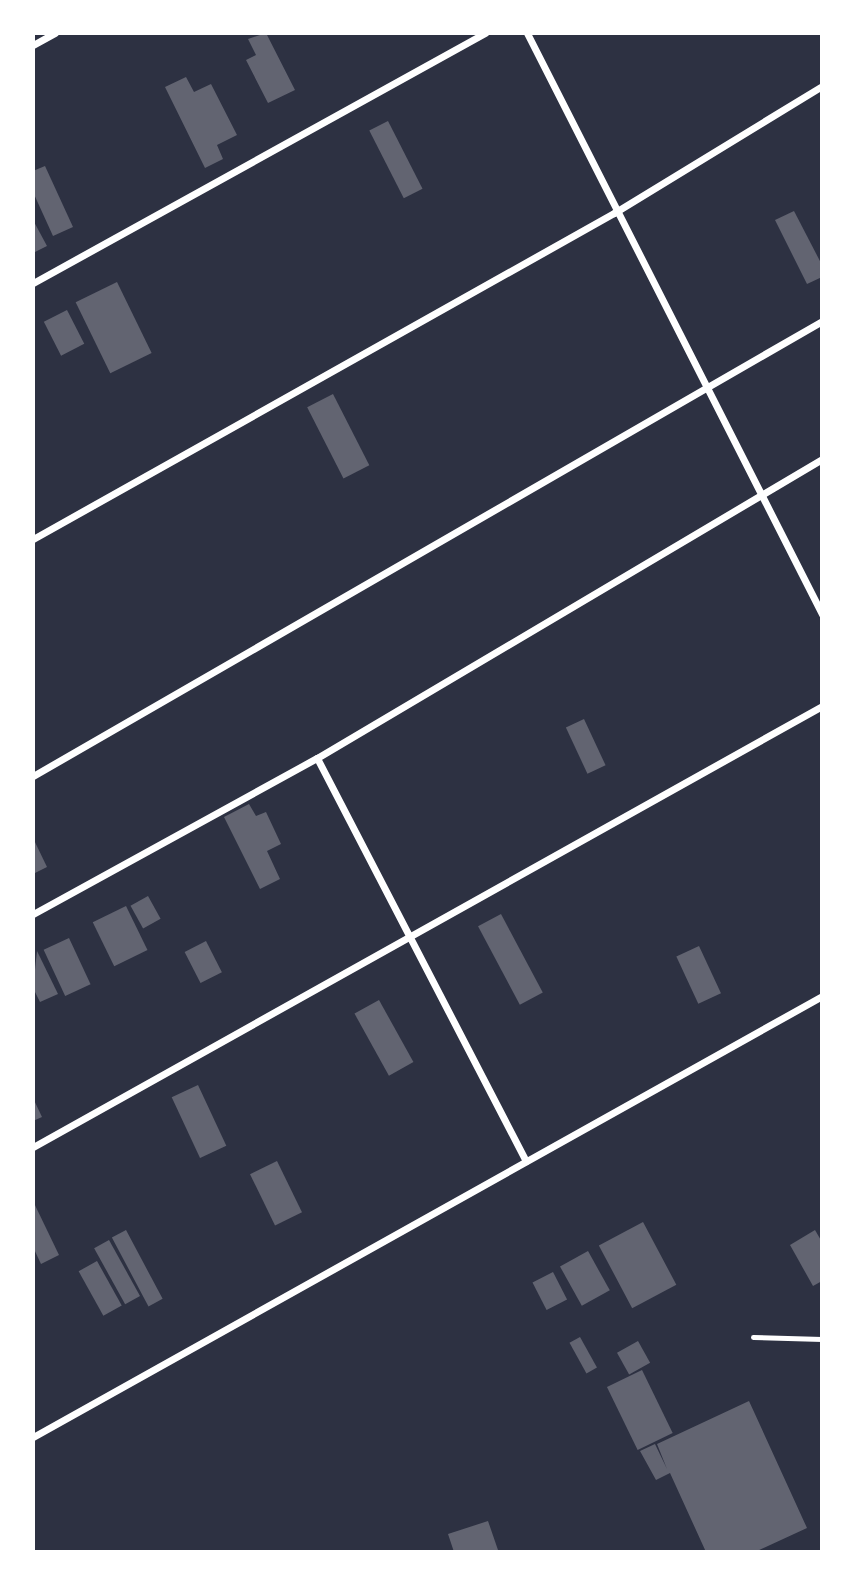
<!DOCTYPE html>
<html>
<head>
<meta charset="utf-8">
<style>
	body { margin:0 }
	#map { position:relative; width:855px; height:1585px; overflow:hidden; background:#2d3142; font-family:Jost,sans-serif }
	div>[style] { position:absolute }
	.building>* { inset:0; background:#626471; transform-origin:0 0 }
	.service>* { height:5px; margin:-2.5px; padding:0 2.5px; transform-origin:2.5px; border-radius:2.5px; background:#fff }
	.minor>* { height:7px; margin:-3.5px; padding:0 3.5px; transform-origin:3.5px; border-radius:3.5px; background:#fff }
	span { translate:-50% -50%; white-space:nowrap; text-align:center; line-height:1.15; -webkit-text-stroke:7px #fff; paint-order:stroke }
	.frame { position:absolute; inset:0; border:35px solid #fff; pointer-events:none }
</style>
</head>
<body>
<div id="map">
	<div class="building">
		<i style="clip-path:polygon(266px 33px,295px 90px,268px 103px,246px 60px,256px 55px,248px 39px)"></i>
		<i style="clip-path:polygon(186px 77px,194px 92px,211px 84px,237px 135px,217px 145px,223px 159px,205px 168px,165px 87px)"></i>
		<i style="left:388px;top:121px;width:76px;height:21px;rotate:63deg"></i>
		<i style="clip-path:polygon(45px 166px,73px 227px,53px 236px,33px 192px,33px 171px)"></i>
		<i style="clip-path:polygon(794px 211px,822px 265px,822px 277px,807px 284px,775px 220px)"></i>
		<i style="clip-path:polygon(33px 220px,47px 246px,33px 253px)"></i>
		<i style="left:117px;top:282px;width:79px;height:46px;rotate:64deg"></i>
		<i style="left:67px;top:310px;width:38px;height:26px;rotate:63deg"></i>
		<i style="left:333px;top:394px;width:80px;height:29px;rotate:63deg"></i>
		<i style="left:584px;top:719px;width:51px;height:20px;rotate:65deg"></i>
		<i style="clip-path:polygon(249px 804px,256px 816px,266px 812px,281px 844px,267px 851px,280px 879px,260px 889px,224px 817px)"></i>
		<i style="clip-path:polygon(33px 838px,47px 867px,33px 874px)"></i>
		<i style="left:148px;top:896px;width:26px;height:20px;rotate:61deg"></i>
		<i style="left:126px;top:906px;width:49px;height:37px;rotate:64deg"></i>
		<i style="left:501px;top:914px;width:89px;height:26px;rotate:62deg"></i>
		<i style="left:69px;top:938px;width:51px;height:28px;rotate:65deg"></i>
		<i style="left:206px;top:941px;width:35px;height:24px;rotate:63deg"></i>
		<i style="left:699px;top:946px;width:52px;height:25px;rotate:65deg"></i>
		<i style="clip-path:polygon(37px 951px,58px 994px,40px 1002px,33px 988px)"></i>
		<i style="left:379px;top:1000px;width:71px;height:28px;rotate:61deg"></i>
		<i style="left:198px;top:1085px;width:67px;height:29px;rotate:65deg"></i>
		<i style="clip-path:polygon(33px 1098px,42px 1117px,33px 1121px)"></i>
		<i style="left:277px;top:1161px;width:57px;height:30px;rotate:64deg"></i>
		<i style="clip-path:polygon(33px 1201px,59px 1255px,41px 1264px,33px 1247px)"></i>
		<i style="left:643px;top:1222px;width:71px;height:50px;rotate:62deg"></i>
		<i style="left:126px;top:1230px;width:78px;height:16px;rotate:62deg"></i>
		<i style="clip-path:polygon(815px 1230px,822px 1242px,822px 1281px,813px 1286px,790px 1245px)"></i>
		<i style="left:109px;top:1240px;width:64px;height:17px;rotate:61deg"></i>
		<i style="left:588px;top:1251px;width:45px;height:32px;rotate:61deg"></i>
		<i style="left:97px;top:1261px;width:51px;height:21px;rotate:61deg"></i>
		<i style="left:553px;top:1272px;width:31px;height:23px;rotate:63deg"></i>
		<i style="left:580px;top:1337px;width:35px;height:12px;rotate:61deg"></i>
		<i style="left:638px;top:1341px;width:25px;height:24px;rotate:61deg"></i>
		<i style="left:642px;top:1370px;width:70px;height:39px;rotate:64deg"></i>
		<i style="clip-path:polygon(749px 1401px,807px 1528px,755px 1552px,706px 1552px,670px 1473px,656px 1480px,640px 1451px,655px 1444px,667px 1469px,657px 1444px)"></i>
		<i style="clip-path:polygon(488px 1521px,498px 1550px,454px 1552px,448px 1534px)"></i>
	</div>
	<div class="service">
		<i style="left:753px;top:1337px;width:69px;rotate:1.7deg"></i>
	</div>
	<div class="minor">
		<i style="left:527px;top:33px;width:652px;rotate:63.08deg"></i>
		<i style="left:33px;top:45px;width:25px;rotate:-29deg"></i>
		<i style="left:33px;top:283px;width:517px;rotate:-28.95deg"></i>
		<i style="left:33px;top:539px;width:666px;rotate:-29.3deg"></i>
		<i style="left:614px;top:213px;width:244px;rotate:-31.4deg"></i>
		<i style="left:317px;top:758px;width:454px;rotate:62.6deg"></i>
		<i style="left:33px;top:776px;width:911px;rotate:-29.97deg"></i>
		<i style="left:33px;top:914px;width:324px;rotate:-28.8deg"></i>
		<i style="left:317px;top:758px;width:587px;rotate:-30.63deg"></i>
		<i style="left:33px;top:1147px;width:904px;rotate:-29.2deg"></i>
		<i style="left:33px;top:1437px;width:904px;rotate:-29.2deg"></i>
	</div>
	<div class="frame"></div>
</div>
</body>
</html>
